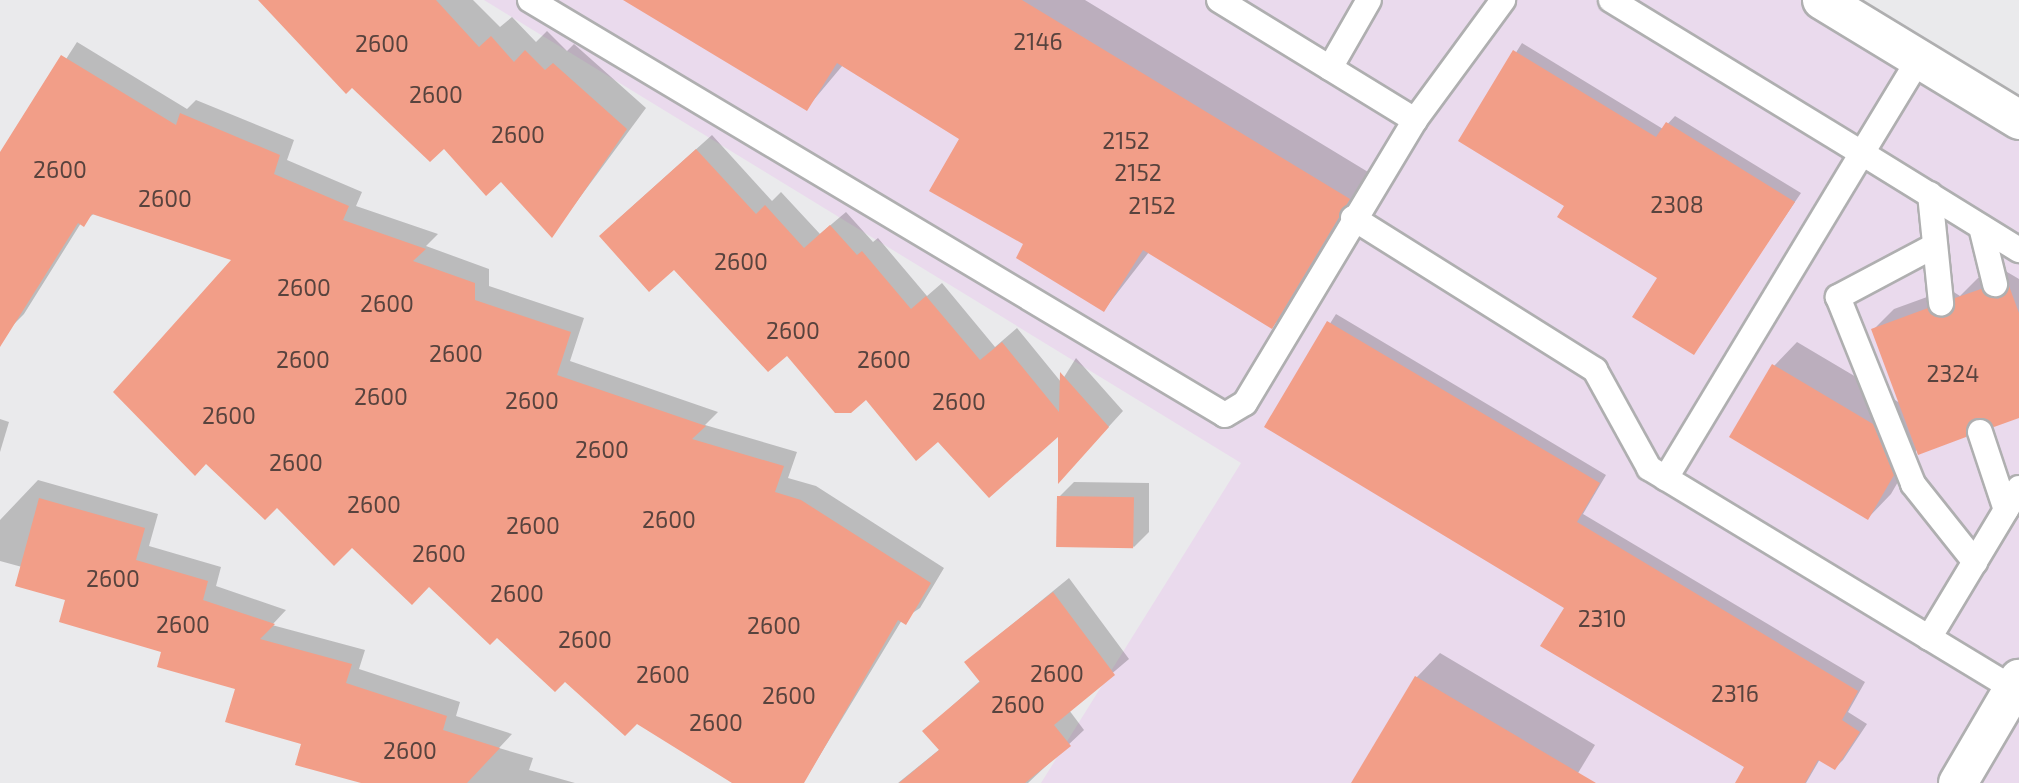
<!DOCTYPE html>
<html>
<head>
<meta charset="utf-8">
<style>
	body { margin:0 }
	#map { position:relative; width:2019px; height:783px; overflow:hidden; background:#eaeaec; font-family:"Exo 2",sans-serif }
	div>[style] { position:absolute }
	.commercial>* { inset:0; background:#eadaed }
	.shadow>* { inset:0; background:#0003 }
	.building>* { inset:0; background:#f29e88; transform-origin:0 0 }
	.roads { filter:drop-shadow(2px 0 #afafb0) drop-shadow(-2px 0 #afafb0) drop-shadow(0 2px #afafb0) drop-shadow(0 -2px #afafb0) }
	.lane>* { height:24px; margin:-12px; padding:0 12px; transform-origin:12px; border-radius:12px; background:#fff }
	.street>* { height:38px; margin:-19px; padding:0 19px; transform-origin:19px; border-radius:19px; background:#fff }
	.secondary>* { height:38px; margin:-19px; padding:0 19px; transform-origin:19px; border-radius:19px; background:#fff }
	span { translate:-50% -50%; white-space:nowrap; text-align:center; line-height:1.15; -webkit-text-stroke:5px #f7f7f9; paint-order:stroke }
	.number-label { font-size:23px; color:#58433e }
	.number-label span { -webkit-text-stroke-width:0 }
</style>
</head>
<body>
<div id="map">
	<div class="commercial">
		<i style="clip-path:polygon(484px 0,1813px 0,2019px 123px,2019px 783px,1041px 783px,1241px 463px)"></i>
	</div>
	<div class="shadow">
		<i style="clip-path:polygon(286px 0,473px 0,500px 27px,512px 17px,536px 42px,547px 31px,567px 51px,574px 44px,646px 108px,552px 235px,501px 180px,444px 146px)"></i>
		<i style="clip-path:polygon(626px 0,1085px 0,1373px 175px,1295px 303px,1272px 327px,1149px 252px,1104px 310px,1025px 244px,962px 138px,843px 65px,807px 108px)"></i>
		<i style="clip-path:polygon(77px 42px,187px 109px,196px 100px,294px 140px,287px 160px,362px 192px,356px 206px,438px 234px,426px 246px,489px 269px,489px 286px,584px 318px,570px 361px,718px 412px,705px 425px,797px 452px,788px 478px,816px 486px,944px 568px,920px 608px,902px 620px,803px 783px,736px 783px,234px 260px,95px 213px,81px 223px,24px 314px,10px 328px,0 322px,0 162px)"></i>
		<i style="clip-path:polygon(1522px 43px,1663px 129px,1675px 116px,1801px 193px,1693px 353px,1659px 278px,1567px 205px,1461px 140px)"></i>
		<i style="clip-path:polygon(712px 135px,772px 201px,781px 192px,820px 234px,846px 212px,873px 242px,878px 238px,927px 296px,942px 283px,995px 347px,1017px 328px,1061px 382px,1076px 358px,1123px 411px,1072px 467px,1060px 433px,938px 440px,788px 353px,616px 221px)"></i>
		<i style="clip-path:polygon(2002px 269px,2019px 279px,2019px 416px,1982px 419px,1965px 436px,1917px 449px,1891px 494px,1868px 518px,1774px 366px,1797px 342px,1900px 403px,1874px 329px,1894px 309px,1949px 289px,1960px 296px,1978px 278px)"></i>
		<i style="clip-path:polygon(1336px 314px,1606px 475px,1583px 514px,1865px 682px,1848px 712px,1867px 724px,1843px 760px,1835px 768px,1820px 759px,1806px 783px,1774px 783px,1566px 607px,1266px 426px)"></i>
		<i style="clip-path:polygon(0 419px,9px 422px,0 452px)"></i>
		<i style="clip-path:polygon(38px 480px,158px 514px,149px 546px,221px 567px,216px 586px,286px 610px,272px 625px,365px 650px,359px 669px,460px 702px,456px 716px,512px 734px,499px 748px,533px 758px,529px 770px,575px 783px,367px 783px,237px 688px,67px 599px,22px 567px,0 561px,0 520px)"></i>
		<i style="clip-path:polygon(1074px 482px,1149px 483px,1149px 532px,1134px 547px,1059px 497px)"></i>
		<i style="clip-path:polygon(1069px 578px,1129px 659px,1069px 710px,1084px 730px,1028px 783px,898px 783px,940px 749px,924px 731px,981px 680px,966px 662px)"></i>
		<i style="clip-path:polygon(1440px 653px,1595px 745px,1572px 783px,1353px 783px,1417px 677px)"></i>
	</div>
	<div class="building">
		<i style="clip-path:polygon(258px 0,436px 0,479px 47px,491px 36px,514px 62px,525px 50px,545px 70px,553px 63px,627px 129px,552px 238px,501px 182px,486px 196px,444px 149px,430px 162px,352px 88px,346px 94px)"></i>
		<i style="clip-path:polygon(623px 0,1022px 0,1350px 199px,1272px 329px,1143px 250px,1104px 312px,1016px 258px,1023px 244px,929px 191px,959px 139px,837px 63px,807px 111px)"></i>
		<i style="clip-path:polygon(1513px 50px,1656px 137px,1666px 122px,1795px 202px,1694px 355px,1632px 317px,1657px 278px,1557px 217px,1564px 206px,1458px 141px)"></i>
		<i style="clip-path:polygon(61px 55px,176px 125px,180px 113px,280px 155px,274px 174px,349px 206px,343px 220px,426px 249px,413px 261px,475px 283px,475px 300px,571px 332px,557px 375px,706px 426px,692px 439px,784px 466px,775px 492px,801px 500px,931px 583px,906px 625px,898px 620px,804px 783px,732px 783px,637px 724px,625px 736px,565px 682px,555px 692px,497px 638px,490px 645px,429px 587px,412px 605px,352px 548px,334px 566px,277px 508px,265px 520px,206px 464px,195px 476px,113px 392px,231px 260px,92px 214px,84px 227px,78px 223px,0 347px,0 152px)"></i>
		<i style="clip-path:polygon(696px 149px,756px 214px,765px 205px,804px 248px,830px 225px,857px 255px,862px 251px,911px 309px,926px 296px,980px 360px,1002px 342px,1059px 412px,1060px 372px,1109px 427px,1058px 484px,1058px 437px,989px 498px,938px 442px,916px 461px,866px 400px,851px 413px,835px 413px,787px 356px,768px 372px,674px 270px,649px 292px,599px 236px)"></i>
		<i style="clip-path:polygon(2009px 286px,2019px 313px,2019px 418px,1994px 427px,1975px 418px,1966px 437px,1918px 455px,1871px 329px,1928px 308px,1943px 318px,1954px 310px,1955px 298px,1981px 289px,1998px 299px)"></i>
		<i style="clip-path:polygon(1327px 321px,1600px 483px,1577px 522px,1858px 691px,1842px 720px,1860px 732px,1835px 770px,1818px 760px,1805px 783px,1735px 783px,1744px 767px,1540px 646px,1564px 608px,1264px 427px)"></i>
		<i style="clip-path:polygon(1772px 364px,1873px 424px,1894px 475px,1868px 520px,1729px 437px)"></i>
		<i style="left:1057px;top:496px;width:77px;height:51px;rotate:1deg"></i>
		<i style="clip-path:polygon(39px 498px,145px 528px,136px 560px,208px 581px,203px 600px,275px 624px,260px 639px,352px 664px,346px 683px,447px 716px,443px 730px,500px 748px,467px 783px,361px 783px,295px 765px,301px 744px,225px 722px,235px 689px,157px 667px,161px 652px,59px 622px,65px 600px,15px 586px)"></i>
		<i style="clip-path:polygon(1053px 592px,1115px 675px,1054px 725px,1071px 746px,1025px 783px,899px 783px,939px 750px,922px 731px,980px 682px,964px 662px)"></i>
		<i style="clip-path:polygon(1415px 676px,1596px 783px,1351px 783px)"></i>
	</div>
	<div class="roads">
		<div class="lane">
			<i style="left:530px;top:0;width:809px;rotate:30.84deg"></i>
			<i style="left:1225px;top:415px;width:23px;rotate:-31deg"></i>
			<i style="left:1245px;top:403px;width:330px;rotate:-59deg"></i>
			<i style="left:1415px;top:120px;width:149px;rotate:-53.7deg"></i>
			<i style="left:1219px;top:0;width:230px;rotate:31.5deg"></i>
			<i style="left:1611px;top:0;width:294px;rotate:31.4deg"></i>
			<i style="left:1862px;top:153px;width:380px;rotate:121.1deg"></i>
			<i style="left:1919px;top:59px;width:110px;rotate:121.2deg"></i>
			<i style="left:1862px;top:153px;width:185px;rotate:31.7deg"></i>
			<i style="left:1330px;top:68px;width:78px;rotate:-60.2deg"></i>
			<i style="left:1930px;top:194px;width:110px;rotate:84.2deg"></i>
			<i style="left:1353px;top:218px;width:286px;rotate:32.1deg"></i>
			<i style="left:1595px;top:370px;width:112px;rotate:61.1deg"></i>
			<i style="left:1649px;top:468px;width:427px;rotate:31.2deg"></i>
			<i style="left:1981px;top:227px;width:59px;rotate:76.2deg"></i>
			<i style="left:1934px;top:246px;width:109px;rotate:152deg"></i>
			<i style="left:1838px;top:297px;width:201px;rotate:68.1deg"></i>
			<i style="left:1913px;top:484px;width:100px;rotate:51.5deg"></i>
			<i style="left:1980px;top:432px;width:82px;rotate:71.6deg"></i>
			<i style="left:1929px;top:638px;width:175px;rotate:-59deg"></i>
		</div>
		<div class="street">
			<i style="left:1958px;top:783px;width:121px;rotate:-59.6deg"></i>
		</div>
		<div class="secondary">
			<i style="left:1822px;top:0;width:231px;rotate:31.3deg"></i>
		</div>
	</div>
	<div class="number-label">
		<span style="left:1038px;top:41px">2146</span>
		<span style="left:382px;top:43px">2600</span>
		<span style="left:436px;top:94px">2600</span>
		<span style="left:518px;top:134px">2600</span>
		<span style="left:1126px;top:140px">2152</span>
		<span style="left:60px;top:169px">2600</span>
		<span style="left:1138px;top:172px">2152</span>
		<span style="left:165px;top:198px">2600</span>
		<span style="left:1677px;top:204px">2308</span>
		<span style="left:1152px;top:205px">2152</span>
		<span style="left:741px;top:261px">2600</span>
		<span style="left:304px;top:287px">2600</span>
		<span style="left:387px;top:303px">2600</span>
		<span style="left:793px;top:330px">2600</span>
		<span style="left:456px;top:353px">2600</span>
		<span style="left:303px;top:359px">2600</span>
		<span style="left:884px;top:359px">2600</span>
		<span style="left:1953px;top:373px">2324</span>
		<span style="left:381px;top:396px">2600</span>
		<span style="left:532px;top:400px">2600</span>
		<span style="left:959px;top:401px">2600</span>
		<span style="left:229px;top:415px">2600</span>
		<span style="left:602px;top:449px">2600</span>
		<span style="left:296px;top:462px">2600</span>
		<span style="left:374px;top:504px">2600</span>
		<span style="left:669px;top:519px">2600</span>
		<span style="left:533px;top:525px">2600</span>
		<span style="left:439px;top:553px">2600</span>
		<span style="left:113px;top:578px">2600</span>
		<span style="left:517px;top:593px">2600</span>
		<span style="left:1602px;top:618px">2310</span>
		<span style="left:183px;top:624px">2600</span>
		<span style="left:774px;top:625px">2600</span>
		<span style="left:585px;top:639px">2600</span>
		<span style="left:1057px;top:673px">2600</span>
		<span style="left:663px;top:674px">2600</span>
		<span style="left:1735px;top:693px">2316</span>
		<span style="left:789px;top:695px">2600</span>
		<span style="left:1018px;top:704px">2600</span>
		<span style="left:716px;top:722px">2600</span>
		<span style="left:410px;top:750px">2600</span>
	</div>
</div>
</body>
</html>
